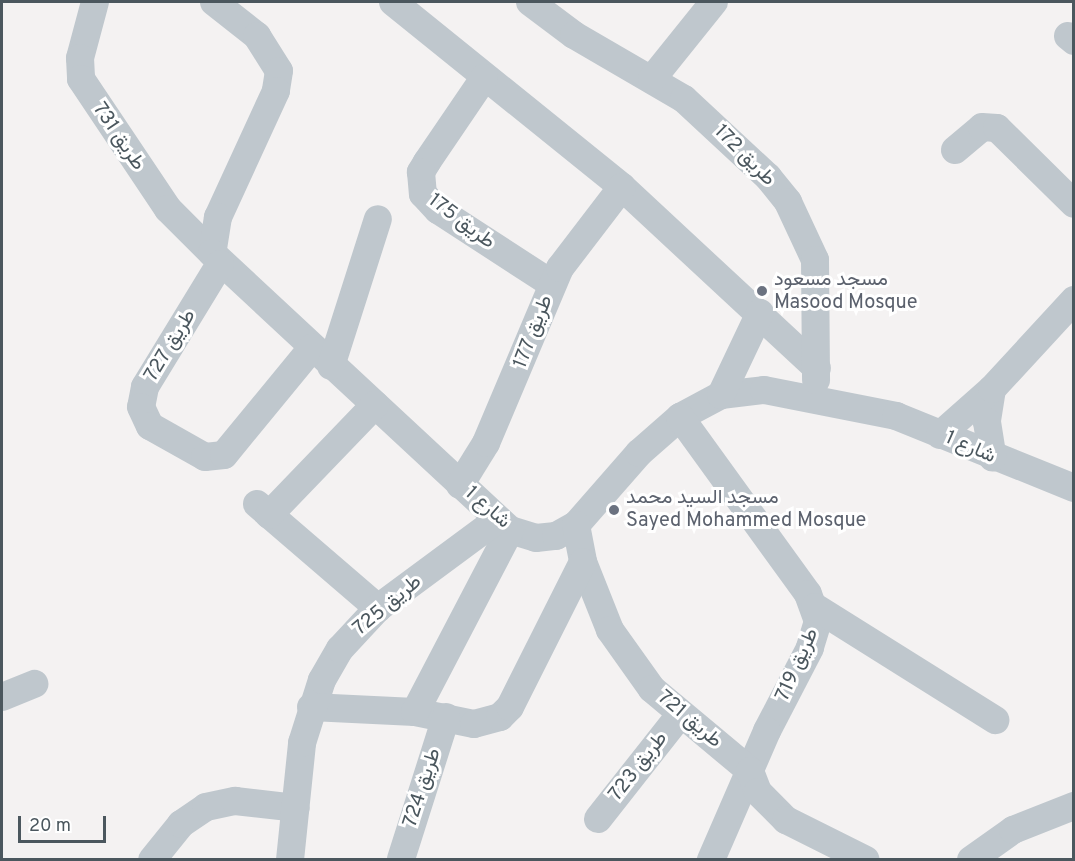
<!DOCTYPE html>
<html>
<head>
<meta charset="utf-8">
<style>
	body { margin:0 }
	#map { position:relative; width:1075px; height:861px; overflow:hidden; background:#f4f2f2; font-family:Overpass,Vazirmatn,sans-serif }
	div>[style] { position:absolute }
	.minor>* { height:28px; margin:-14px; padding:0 14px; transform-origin:14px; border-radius:14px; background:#bfc7cd }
	.dots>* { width:16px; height:16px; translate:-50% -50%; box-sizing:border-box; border:3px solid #fff; border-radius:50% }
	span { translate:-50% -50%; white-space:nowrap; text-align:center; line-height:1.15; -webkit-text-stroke:6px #fff; paint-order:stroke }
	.street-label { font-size:20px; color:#4b575e }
	.worship-label { font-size:20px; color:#5b616d }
	.left { translate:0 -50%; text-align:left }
	.frame { position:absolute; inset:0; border:3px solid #4b575e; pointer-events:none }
	.scale { position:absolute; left:18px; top:816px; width:88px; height:27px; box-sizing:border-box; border:3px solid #4b575e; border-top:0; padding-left:8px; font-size:18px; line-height:21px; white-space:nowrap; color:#4b575e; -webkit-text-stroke:4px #fff; paint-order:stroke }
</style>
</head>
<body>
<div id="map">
	<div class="minor">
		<i style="left:95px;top:2px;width:58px;rotate:105deg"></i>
		<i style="left:80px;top:58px;width:21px;rotate:87deg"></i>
		<i style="left:81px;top:79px;width:156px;rotate:56.2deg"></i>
		<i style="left:168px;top:209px;width:62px;rotate:45deg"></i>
		<i style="left:214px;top:2px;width:55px;rotate:38.3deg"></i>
		<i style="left:257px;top:36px;width:41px;rotate:57.8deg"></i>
		<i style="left:279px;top:71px;width:20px;rotate:99deg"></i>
		<i style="left:276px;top:91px;width:139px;rotate:114.7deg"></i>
		<i style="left:218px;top:217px;width:36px;rotate:99deg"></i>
		<i style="left:212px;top:253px;width:407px;rotate:42.9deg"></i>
		<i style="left:510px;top:530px;width:27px;rotate:17deg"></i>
		<i style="left:536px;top:538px;width:20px;rotate:-6deg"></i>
		<i style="left:556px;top:536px;width:23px;rotate:-29deg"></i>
		<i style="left:576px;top:525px;width:96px;rotate:-48.8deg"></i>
		<i style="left:639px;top:453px;width:55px;rotate:-41.3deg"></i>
		<i style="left:680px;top:417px;width:47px;rotate:-28.2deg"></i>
		<i style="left:721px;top:395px;width:43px;rotate:-6.6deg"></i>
		<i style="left:764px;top:390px;width:135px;rotate:11.1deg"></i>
		<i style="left:896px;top:416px;width:192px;rotate:22deg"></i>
		<i style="left:393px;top:2px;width:294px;rotate:38.9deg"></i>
		<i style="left:622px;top:187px;width:266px;rotate:42.9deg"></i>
		<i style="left:530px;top:2px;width:55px;rotate:36.9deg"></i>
		<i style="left:574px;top:35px;width:127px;rotate:30.2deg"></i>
		<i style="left:684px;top:99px;width:115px;rotate:42.9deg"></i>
		<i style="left:768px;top:177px;width:32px;rotate:51deg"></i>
		<i style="left:788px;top:202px;width:64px;rotate:65deg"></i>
		<i style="left:815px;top:260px;width:120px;rotate:89.5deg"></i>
		<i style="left:1068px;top:36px;width:8px;rotate:40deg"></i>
		<i style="left:484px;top:78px;width:102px;rotate:124.2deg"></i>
		<i style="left:427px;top:162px;width:12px;rotate:121deg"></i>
		<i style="left:421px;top:172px;width:22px;rotate:85deg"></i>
		<i style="left:423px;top:194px;width:22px;rotate:47deg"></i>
		<i style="left:438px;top:210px;width:136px;rotate:33deg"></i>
		<i style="left:652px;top:79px;width:99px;rotate:-51.2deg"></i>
		<i style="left:955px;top:150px;width:35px;rotate:-40deg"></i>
		<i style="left:982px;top:127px;width:15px;rotate:4deg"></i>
		<i style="left:997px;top:128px;width:108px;rotate:44.6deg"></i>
		<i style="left:220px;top:264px;width:144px;rotate:121.4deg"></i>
		<i style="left:145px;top:387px;width:20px;rotate:101deg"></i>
		<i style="left:141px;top:407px;width:21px;rotate:65deg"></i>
		<i style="left:150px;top:426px;width:63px;rotate:29.4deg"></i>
		<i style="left:205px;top:457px;width:19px;rotate:-6deg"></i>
		<i style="left:224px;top:455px;width:139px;rotate:-50.6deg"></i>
		<i style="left:331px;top:366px;width:154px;rotate:-72.3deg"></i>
		<i style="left:992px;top:389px;width:33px;rotate:99deg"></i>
		<i style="left:987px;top:422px;width:36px;rotate:81deg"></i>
		<i style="left:721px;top:395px;width:91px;rotate:-64.6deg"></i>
		<i style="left:680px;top:417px;width:218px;rotate:54.1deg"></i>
		<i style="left:808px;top:594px;width:29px;rotate:70deg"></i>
		<i style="left:818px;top:621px;width:28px;rotate:107deg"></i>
		<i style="left:810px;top:648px;width:93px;rotate:117.4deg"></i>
		<i style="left:767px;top:731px;width:141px;rotate:113.5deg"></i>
		<i style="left:940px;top:435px;width:69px;rotate:-41.5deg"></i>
		<i style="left:992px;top:389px;width:121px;rotate:-47.3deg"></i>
		<i style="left:460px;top:485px;width:49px;rotate:-58.2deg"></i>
		<i style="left:486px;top:443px;width:190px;rotate:-67.1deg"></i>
		<i style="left:560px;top:268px;width:102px;rotate:-52.6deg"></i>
		<i style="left:257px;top:504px;width:160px;rotate:40.7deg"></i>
		<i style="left:269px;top:515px;width:153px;rotate:-46.1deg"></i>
		<i style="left:576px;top:525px;width:38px;rotate:79deg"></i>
		<i style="left:583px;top:562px;width:73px;rotate:68.3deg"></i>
		<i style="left:610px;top:630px;width:72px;rotate:54.6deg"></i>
		<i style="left:652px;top:689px;width:128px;rotate:39.9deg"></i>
		<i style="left:750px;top:771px;width:22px;rotate:69deg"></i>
		<i style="left:758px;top:792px;width:40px;rotate:45deg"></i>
		<i style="left:786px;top:820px;width:89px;rotate:26.6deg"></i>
		<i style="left:815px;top:607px;width:213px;rotate:32.1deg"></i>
		<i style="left:2px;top:697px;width:35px;rotate:-22deg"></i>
		<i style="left:311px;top:707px;width:104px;rotate:2.8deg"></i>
		<i style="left:415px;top:712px;width:60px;rotate:11.5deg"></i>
		<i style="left:474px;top:724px;width:27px;rotate:-15deg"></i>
		<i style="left:500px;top:717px;width:14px;rotate:-45deg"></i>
		<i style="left:510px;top:707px;width:162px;rotate:-63.3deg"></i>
		<i style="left:415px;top:712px;width:205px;rotate:-62.4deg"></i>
		<i style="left:598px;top:819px;width:131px;rotate:-51.8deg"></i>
		<i style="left:401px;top:859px;width:149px;rotate:-72.4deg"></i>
		<i style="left:152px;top:860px;width:46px;rotate:-51.1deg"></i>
		<i style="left:181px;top:824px;width:30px;rotate:-34deg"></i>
		<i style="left:206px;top:807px;width:30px;rotate:-12deg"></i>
		<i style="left:235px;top:801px;width:61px;rotate:6.5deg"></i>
		<i style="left:290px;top:860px;width:118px;rotate:-84.1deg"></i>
		<i style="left:302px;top:743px;width:66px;rotate:-72.4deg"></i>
		<i style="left:322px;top:680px;width:36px;rotate:-60deg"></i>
		<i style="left:340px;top:649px;width:56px;rotate:-47.2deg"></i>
		<i style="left:378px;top:608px;width:148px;rotate:-36.5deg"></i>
		<i style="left:971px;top:860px;width:52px;rotate:-35.5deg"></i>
		<i style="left:1013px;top:830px;width:66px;rotate:-21.5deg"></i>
	</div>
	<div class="dots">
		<i style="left:762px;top:291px;background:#6b7280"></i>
		<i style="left:614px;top:510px;background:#6b7280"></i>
	</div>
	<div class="street-label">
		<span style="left:118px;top:137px;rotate:56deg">طريق 731</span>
		<span style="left:744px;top:156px;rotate:45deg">طريق 172</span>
		<span style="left:461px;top:222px;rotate:37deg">طريق 175</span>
		<span style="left:534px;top:332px;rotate:-69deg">طريق 177</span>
		<span style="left:171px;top:346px;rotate:-59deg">طريق 727</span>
		<span style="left:970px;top:448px;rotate:24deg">شارع 1</span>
		<span style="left:487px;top:508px;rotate:41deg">شارع 1</span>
		<span style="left:388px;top:606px;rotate:-40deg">طريق 725</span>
		<span style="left:798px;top:665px;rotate:-66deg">طريق 719</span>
		<span style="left:689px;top:720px;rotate:40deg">طريق 721</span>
		<span style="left:639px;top:767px;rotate:-52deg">طريق 723</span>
		<span style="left:423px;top:788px;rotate:-72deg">طريق 724</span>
	</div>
	<div class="worship-label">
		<span class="left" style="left:774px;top:292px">مسجد مسعود<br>Masood Mosque</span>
		<span class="left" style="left:626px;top:510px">مسجد السيد محمد<br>Sayed Mohammed Mosque</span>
	</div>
	<div class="frame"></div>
	<div class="scale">20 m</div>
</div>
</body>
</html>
